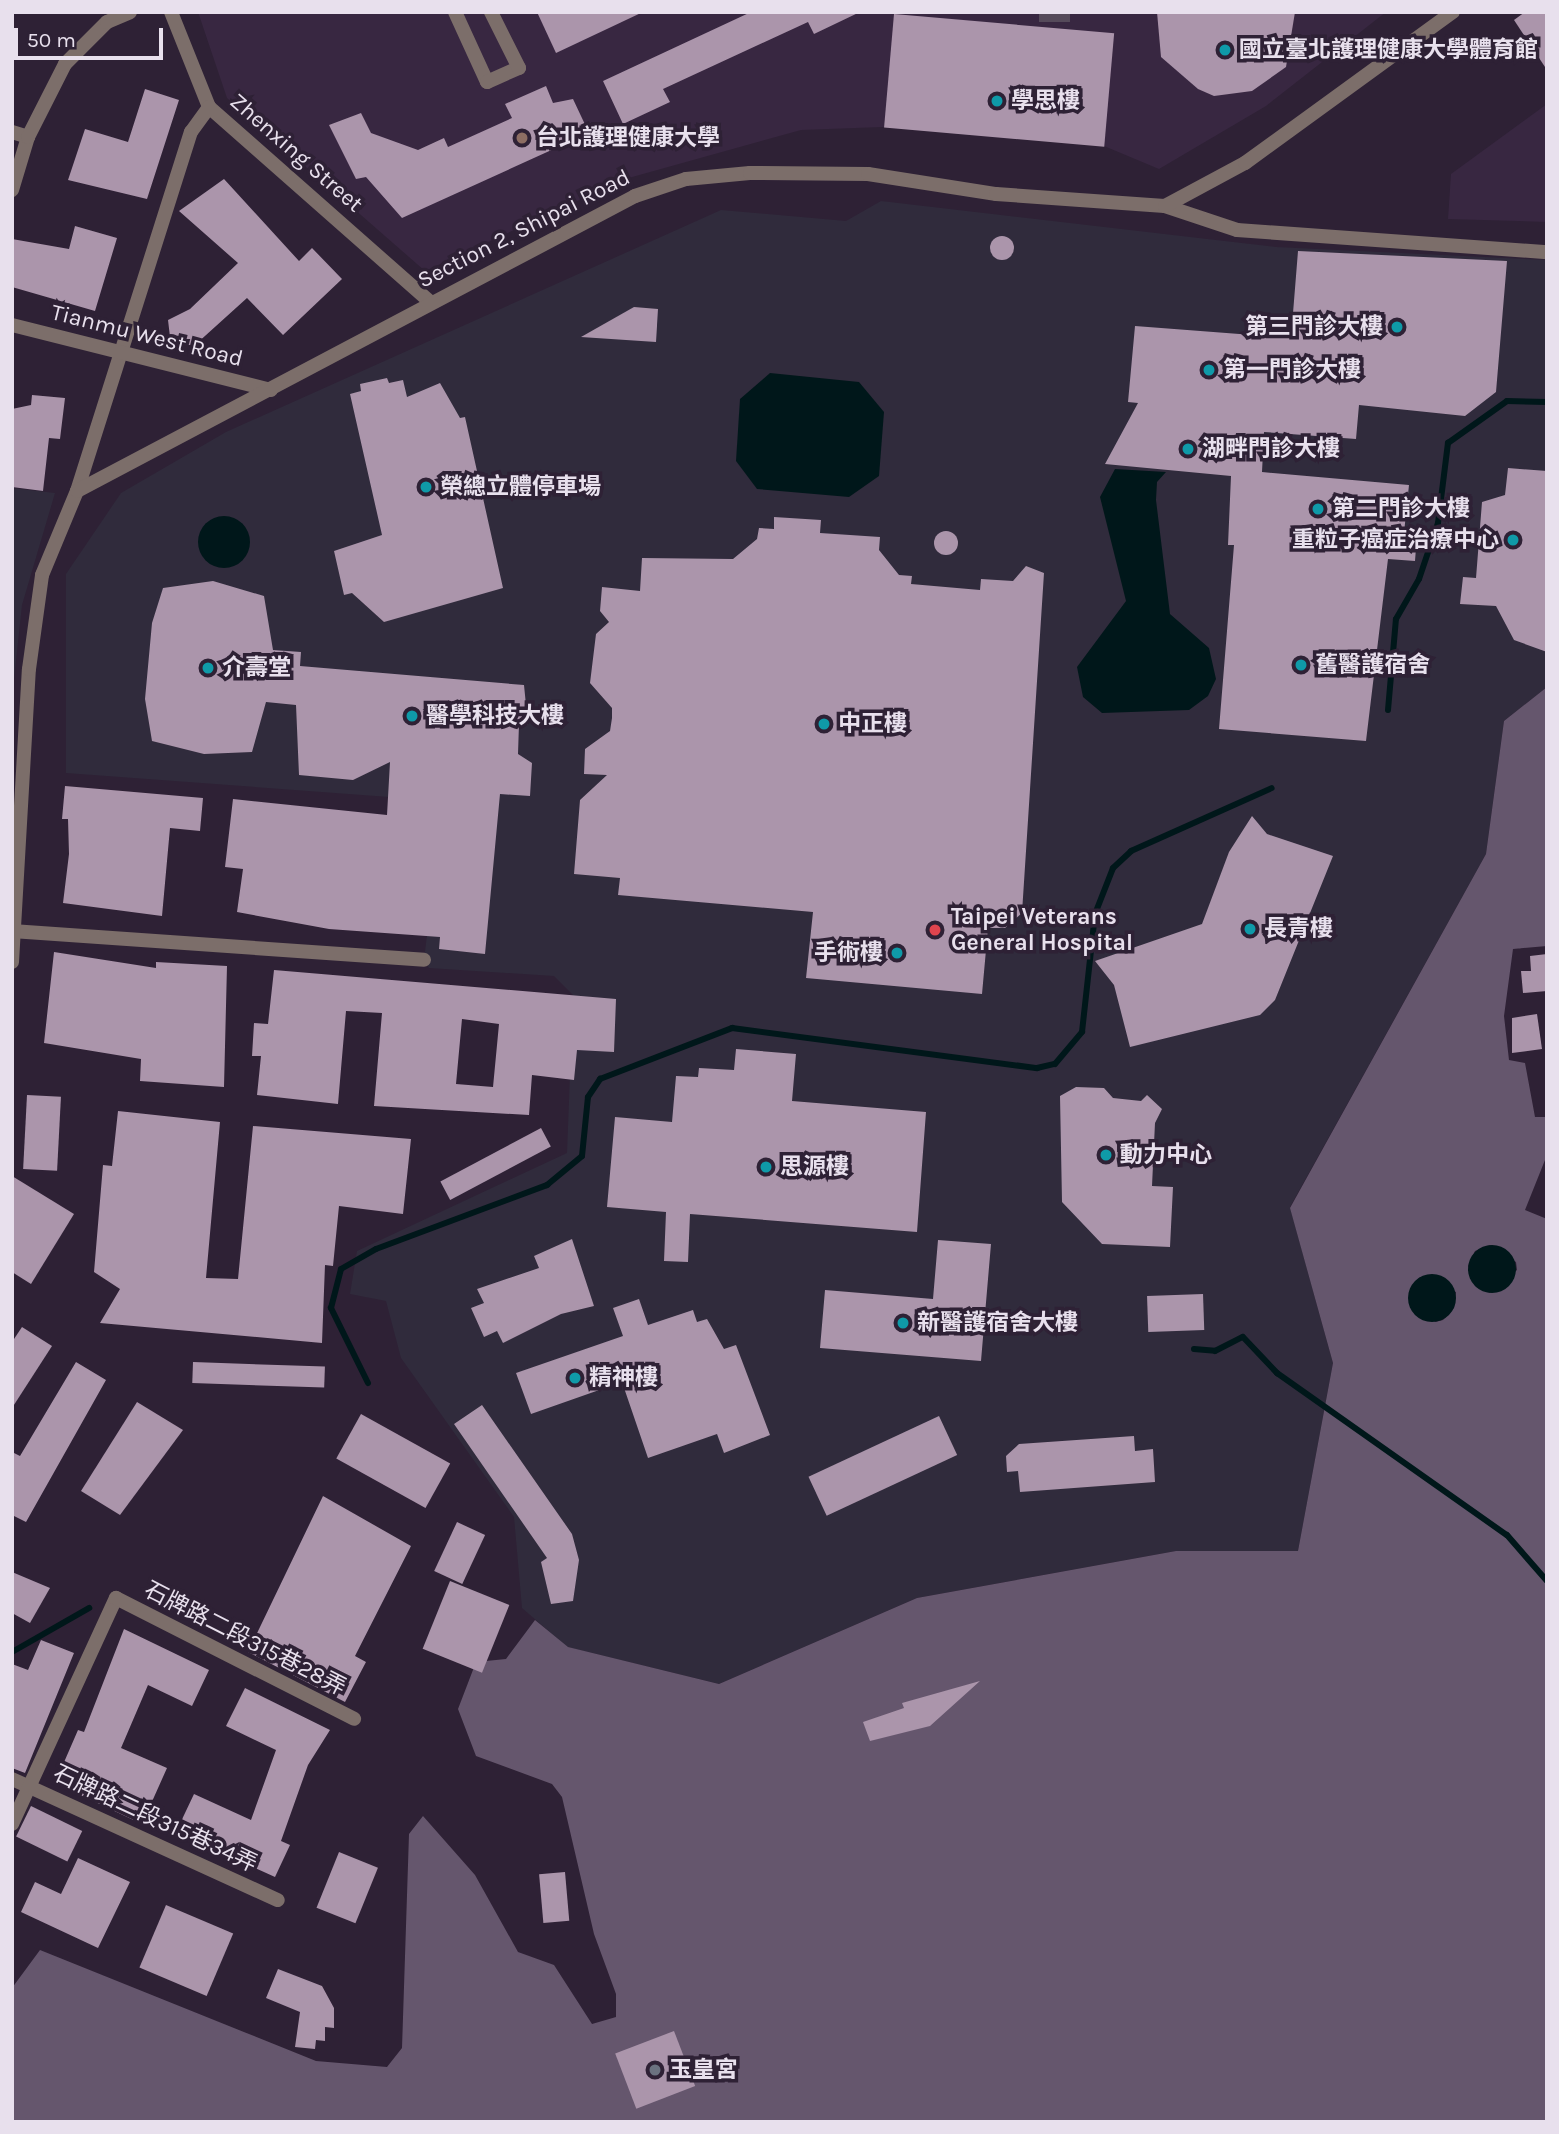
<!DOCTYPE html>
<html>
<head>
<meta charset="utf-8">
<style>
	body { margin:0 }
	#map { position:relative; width:1559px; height:2134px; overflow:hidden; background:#2e2135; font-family:Karla,"Noto Sans TC",sans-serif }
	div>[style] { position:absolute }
	.built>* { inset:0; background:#382741 }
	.medical>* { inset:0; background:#302b3c }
	.green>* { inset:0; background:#554a5a; transform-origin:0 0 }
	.forest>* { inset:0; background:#65566d }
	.water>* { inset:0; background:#00171a }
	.round { border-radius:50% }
	.stream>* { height:6px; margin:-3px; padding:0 3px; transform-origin:3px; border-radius:3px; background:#00171a }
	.building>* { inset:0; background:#ab95ab; transform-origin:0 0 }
	.minor>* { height:14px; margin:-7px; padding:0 7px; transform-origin:7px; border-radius:7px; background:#7c6e6a }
	.tertiary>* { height:14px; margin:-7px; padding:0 7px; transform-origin:7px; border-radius:7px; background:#7c6e6a }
	.dots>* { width:19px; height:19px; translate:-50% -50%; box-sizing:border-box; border:4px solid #2e2135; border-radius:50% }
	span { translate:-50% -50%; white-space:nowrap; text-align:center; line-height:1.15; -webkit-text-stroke:7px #2e2135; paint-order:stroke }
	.poi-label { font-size:23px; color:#e8e0ed; font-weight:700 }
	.left { translate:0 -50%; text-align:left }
	.right { translate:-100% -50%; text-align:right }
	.street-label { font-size:23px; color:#e8e0ed }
	.frame { position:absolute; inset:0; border:14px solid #e8e0ed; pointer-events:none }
	.scale { position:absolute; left:14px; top:28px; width:149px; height:32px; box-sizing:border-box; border:4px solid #e8e0ed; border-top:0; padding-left:9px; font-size:21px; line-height:24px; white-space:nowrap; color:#e8e0ed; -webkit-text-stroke:5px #2e2135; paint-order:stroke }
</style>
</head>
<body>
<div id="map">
	<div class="built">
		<i style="clip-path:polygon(198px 12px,1386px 12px,1266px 106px,1159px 169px,1104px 146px,882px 127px,801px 130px,625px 179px,425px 271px,227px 98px)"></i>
		<i style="clip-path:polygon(1547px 104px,1547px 222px,1448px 219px,1451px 174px)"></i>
	</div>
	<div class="medical">
		<i style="clip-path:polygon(881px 201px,1276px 247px,1547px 260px,1547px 687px,1504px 721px,1486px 854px,1290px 1207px,1333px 1363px,1298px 1551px,1176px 1551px,917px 1598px,719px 1684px,567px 1647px,522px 1608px,514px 1517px,401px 1358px,386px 1301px,350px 1294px,357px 1251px,567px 1153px,573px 995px,554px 976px,429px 968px,424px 960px,443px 801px,66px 773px,66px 574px,121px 493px,226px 432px,721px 210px,846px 221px)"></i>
		<i style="clip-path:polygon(12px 488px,55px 493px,22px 605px,12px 698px)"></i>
	</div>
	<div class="green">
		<i style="left:1039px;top:12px;width:31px;height:10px"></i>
	</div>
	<div class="forest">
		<i style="clip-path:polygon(evenodd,1547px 687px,1547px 946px,1513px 949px,1504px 1016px,1509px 1060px,1525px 1063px,1535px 1117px,1547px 1117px,1547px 1155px,1525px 1210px,1547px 1219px,1547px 2122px,12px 2122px,12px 1988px,40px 1950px,316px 2061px,387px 2067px,402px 2048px,409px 1834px,423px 1816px,475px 1875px,518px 1952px,554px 1965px,592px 2024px,616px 2017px,616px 1994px,594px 1934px,562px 1797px,552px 1784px,476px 1756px,458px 1709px,476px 1662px,506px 1659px,535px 1620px,568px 1647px,719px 1684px,917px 1598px,1176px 1551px,1298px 1551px,1333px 1363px,1290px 1208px,1486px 854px,1504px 721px,1547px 687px,1490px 1245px,1516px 1262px,1517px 1270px,1490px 1293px,1476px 1287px,1468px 1266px,1475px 1251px,1490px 1245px,1547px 687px,1420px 1277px,1456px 1292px,1454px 1308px,1443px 1320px,1435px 1322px,1410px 1289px,1420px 1277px)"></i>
	</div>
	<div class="water">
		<i style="clip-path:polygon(770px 373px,859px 382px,884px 412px,879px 476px,849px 497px,757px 489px,736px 461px,740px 399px)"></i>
		<i style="clip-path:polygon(1115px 469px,1166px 472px,1157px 482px,1156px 500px,1170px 614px,1209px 648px,1216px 679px,1208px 696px,1189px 710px,1102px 713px,1083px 697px,1077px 667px,1126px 601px,1100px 497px)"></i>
		<i class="round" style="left:198px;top:516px;width:52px;height:52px"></i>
		<i class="round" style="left:1468px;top:1245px;width:48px;height:48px"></i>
		<i class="round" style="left:1408px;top:1274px;width:48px;height:48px"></i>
	</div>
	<div class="stream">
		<i style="left:1388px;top:710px;width:91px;rotate:-85deg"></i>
		<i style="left:1396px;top:619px;width:46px;rotate:-60.1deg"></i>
		<i style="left:1419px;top:579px;width:59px;rotate:-71.3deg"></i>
		<i style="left:1438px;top:523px;width:81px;rotate:-82.9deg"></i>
		<i style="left:1448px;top:443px;width:72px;rotate:-35.4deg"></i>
		<i style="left:1507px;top:401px;width:40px;rotate:1.4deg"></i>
		<i style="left:1194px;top:1349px;width:21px;rotate:5deg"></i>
		<i style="left:1215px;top:1351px;width:31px;rotate:-27deg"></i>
		<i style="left:1243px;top:1337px;width:50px;rotate:46.6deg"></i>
		<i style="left:1277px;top:1373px;width:281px;rotate:35.2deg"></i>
		<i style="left:1507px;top:1535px;width:61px;rotate:49deg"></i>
		<i style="left:368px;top:1383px;width:84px;rotate:-116.3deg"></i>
		<i style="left:331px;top:1308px;width:40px;rotate:-75.6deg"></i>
		<i style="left:341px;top:1269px;width:40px;rotate:-29.7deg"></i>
		<i style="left:376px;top:1249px;width:183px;rotate:-20.5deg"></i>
		<i style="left:547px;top:1185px;width:45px;rotate:-39.6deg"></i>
		<i style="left:582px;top:1156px;width:59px;rotate:-84.2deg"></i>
		<i style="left:588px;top:1097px;width:22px;rotate:-56deg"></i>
		<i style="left:600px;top:1079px;width:142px;rotate:-21.1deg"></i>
		<i style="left:732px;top:1028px;width:308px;rotate:7.5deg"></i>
		<i style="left:1037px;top:1068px;width:18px;rotate:-13deg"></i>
		<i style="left:1055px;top:1064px;width:42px;rotate:-49.8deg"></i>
		<i style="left:1082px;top:1032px;width:119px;rotate:-83.7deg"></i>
		<i style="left:1095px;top:914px;width:49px;rotate:-68.6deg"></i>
		<i style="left:1113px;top:868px;width:25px;rotate:-43deg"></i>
		<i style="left:1131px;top:851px;width:154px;rotate:-24.1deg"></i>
		<i style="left:12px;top:1652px;width:89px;rotate:-29.7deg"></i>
	</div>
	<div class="building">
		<i style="clip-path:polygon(537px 12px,643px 12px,556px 53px)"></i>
		<i style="clip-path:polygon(751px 12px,860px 12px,814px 34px,808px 22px,663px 89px,670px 102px,623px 124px,603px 81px)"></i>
		<i style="clip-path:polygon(1157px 12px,1295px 12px,1286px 67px,1252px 91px,1214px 96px,1198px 89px,1161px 57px)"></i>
		<i style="clip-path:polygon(1525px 12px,1547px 12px,1547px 70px,1514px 20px)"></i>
		<i style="left:894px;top:14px;width:221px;height:114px;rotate:5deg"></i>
		<i style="clip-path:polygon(546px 86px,553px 103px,573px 99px,589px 133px,402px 218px,366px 177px,356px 179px,329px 125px,361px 113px,371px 133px,418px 150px,444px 138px,448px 147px,512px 118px,505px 104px)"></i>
		<i style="clip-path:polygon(145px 89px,179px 100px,147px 199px,68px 180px,85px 129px,128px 142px)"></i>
		<i style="clip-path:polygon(224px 179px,299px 261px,312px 248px,342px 279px,283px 335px,247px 298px,195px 345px,180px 345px,170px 337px,168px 320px,190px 309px,238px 263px,179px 211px)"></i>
		<i style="clip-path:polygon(75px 226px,117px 238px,95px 311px,12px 287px,12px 239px,69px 249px)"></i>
		<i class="round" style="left:990px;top:236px;width:24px;height:24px"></i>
		<i style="clip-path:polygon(1298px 251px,1507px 261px,1496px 392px,1465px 416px,1359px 405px,1356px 439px,1264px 432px,1262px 472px,1409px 485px,1404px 533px,1417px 535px,1415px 561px,1388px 559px,1366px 741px,1219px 729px,1234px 545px,1228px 545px,1231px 476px,1105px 464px,1138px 403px,1128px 402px,1135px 326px,1291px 338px)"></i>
		<i style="clip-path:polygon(634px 307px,658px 309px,656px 342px,581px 337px)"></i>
		<i style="clip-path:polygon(387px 378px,389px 383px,403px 380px,407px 397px,440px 383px,460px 418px,465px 417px,503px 588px,384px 622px,352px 593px,344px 595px,334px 551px,382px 535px,350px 394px,361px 391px,360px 384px)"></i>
		<i style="clip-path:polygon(32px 395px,65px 398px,60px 439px,49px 438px,43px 491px,12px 487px,12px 409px,31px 405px)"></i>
		<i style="clip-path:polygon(1508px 468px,1547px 471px,1547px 652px,1514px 640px,1496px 606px,1460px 604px,1463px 577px,1476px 578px,1482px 502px,1505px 495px)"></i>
		<i style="clip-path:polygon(774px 517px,821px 520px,820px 533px,880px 537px,879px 550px,899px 575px,912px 576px,911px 584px,980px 590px,981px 579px,1013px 581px,1026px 566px,1044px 573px,1022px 913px,1005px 928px,988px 928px,982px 994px,806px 978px,813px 912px,618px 895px,620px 878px,574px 874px,580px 800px,607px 775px,584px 774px,585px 749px,610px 731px,612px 718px,612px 708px,590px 683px,596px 634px,609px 622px,600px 611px,602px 587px,640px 591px,642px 558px,733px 559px,757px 539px,759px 528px,774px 529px)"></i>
		<i class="round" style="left:934px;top:531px;width:24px;height:24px"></i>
		<i style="clip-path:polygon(213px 581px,264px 596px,273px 650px,301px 652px,300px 666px,524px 685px,528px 725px,519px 724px,518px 754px,532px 763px,530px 796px,500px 794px,485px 954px,439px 949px,440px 937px,329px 929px,237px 912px,243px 869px,225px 867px,233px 799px,387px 815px,390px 762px,353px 780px,299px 775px,296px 705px,266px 702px,252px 752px,204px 754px,152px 741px,145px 699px,152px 623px,163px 588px)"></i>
		<i style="clip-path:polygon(65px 786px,203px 798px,200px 831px,170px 828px,162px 916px,63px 903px,69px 854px,68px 819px,62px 819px)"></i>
		<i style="clip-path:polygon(1252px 816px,1267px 834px,1333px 856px,1275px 1000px,1260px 1015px,1130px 1047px,1114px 985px,1095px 961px,1202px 924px,1229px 852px)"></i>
		<i style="clip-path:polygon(54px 952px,156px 968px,156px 962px,227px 966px,224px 1087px,140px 1081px,141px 1059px,44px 1043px)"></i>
		<i style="clip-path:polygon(1547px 954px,1547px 991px,1523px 993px,1521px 971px,1531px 971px,1530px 956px)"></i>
		<i style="clip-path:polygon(evenodd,274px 970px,616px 999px,614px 1052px,577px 1050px,574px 1080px,532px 1075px,529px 1115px,374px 1106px,382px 1013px,346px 1011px,338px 1104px,257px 1095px,261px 1056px,252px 1056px,254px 1023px,268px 1024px,274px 970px,462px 1019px,499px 1024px,493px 1087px,456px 1084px,462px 1019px)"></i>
		<i style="clip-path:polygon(1537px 1014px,1542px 1049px,1512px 1053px,1512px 1018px)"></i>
		<i style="clip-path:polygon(736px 1049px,796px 1054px,792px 1101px,926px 1112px,917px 1232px,690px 1214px,688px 1262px,664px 1261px,666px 1212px,607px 1207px,615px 1117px,672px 1122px,676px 1076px,698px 1077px,699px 1068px,734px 1070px)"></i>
		<i style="clip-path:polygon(1076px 1087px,1104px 1088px,1113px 1098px,1141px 1101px,1147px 1095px,1162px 1109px,1155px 1123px,1152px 1186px,1173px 1187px,1170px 1247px,1102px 1244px,1062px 1202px,1060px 1096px)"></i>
		<i style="left:27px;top:1095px;width:34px;height:74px;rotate:3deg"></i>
		<i style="clip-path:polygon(118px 1111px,220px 1122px,206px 1278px,238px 1279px,253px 1126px,411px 1139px,403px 1214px,339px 1206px,333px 1266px,325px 1265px,322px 1343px,100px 1323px,120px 1289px,94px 1272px,103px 1165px,112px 1166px)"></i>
		<i style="left:541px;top:1128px;width:21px;height:114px;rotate:62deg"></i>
		<i style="clip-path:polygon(12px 1176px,74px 1214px,31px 1284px,12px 1272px)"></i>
		<i style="clip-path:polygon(572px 1239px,594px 1306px,561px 1314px,503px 1343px,497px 1331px,484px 1337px,471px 1308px,484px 1303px,477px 1289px,539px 1268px,534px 1256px)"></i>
		<i style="clip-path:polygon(938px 1240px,991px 1244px,981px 1361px,820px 1348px,825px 1290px,933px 1299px)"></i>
		<i style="left:1203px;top:1294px;width:36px;height:56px;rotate:88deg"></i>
		<i style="clip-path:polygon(639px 1299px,648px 1325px,693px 1310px,697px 1322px,707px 1319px,724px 1349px,736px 1345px,770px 1435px,724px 1453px,717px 1434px,648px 1458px,622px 1382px,531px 1414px,516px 1373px,623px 1336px,613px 1308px)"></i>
		<i style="clip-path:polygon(22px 1327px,52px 1346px,12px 1408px,12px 1342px)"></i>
		<i style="clip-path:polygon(76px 1362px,106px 1380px,26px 1522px,12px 1515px,12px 1452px,20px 1456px)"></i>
		<i style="left:193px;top:1362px;width:132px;height:21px;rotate:2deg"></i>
		<i style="clip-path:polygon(137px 1402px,183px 1430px,120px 1515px,81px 1491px)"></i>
		<i style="clip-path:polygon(482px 1405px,572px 1534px,579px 1560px,573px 1601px,551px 1604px,541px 1562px,547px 1558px,454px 1424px)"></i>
		<i style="left:361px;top:1414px;width:102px;height:51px;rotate:29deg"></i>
		<i style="left:939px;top:1416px;width:43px;height:144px;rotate:65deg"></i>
		<i style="clip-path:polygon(1134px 1436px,1135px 1451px,1153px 1449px,1155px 1482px,1020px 1492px,1018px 1471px,1007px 1472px,1006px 1456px,1019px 1444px)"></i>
		<i style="clip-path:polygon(323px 1496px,411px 1546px,355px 1656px,366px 1662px,345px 1702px,248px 1652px)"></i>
		<i style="left:457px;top:1522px;width:31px;height:54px;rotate:25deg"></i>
		<i style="clip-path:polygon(12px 1572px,50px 1588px,30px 1623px,12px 1613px)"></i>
		<i style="left:450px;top:1581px;width:64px;height:73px;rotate:22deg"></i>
		<i style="clip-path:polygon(124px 1629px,209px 1670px,192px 1706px,148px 1685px,121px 1748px,167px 1768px,142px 1824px,55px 1783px,78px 1730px,84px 1732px)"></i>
		<i style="clip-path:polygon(41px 1640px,74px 1653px,25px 1773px,12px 1768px,12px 1664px,28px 1670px)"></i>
		<i style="clip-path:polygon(980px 1681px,930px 1726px,870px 1741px,863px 1722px,904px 1708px,902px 1703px)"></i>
		<i style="clip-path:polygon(245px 1688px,330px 1730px,308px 1765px,281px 1841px,290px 1845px,275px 1877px,176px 1832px,194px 1794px,251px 1820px,276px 1750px,226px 1726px)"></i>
		<i style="left:31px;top:1806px;width:57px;height:34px;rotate:26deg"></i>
		<i style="left:339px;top:1852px;width:42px;height:60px;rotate:22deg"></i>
		<i style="clip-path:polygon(78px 1858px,130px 1882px,98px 1948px,21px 1912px,35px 1882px,61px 1894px)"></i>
		<i style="left:565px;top:1872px;width:49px;height:26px;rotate:85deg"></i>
		<i style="left:166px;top:1905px;width:73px;height:68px;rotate:23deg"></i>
		<i style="clip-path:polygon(278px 1969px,322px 1986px,334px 2008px,334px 2028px,325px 2027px,325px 2041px,316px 2040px,315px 2049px,295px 2047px,300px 2012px,266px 1998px)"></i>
		<i style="left:674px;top:2031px;width:59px;height:63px;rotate:69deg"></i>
	</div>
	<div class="minor">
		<i style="left:171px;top:12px;width:102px;rotate:68.2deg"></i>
		<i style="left:209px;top:107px;width:293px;rotate:41.4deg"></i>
		<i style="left:455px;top:12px;width:77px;rotate:65.4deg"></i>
		<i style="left:487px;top:82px;width:35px;rotate:-24deg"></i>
		<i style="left:519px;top:68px;width:63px;rotate:-116.6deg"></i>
		<i style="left:12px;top:132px;width:17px;rotate:17deg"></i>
		<i style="left:12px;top:190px;width:55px;rotate:-73.2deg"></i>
		<i style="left:28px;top:137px;width:82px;rotate:-63.1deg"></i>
		<i style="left:65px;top:64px;width:59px;rotate:-45deg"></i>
		<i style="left:107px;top:22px;width:25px;rotate:-23deg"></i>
		<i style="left:1165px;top:206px;width:76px;rotate:18.4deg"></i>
		<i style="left:1237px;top:230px;width:311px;rotate:4.1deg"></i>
		<i style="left:77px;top:491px;width:377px;rotate:-72.4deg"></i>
		<i style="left:191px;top:132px;width:31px;rotate:-54deg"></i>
		<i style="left:12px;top:931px;width:413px;rotate:4deg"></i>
		<i style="left:12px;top:1779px;width:292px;rotate:24.5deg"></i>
		<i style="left:12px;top:1824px;width:249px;rotate:-65.3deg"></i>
		<i style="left:116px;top:1598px;width:267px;rotate:26.9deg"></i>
	</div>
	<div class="tertiary">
		<i style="left:12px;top:325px;width:267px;rotate:14.1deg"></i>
		<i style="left:12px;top:962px;width:293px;rotate:-86.7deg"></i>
		<i style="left:29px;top:669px;width:95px;rotate:-82.1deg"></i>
		<i style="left:42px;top:575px;width:91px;rotate:-67.4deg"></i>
		<i style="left:77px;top:491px;width:631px;rotate:-27.86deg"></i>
		<i style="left:635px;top:196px;width:54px;rotate:-18.4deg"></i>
		<i style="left:686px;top:179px;width:64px;rotate:-5.4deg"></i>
		<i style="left:750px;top:173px;width:118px;rotate:0.5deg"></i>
		<i style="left:868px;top:174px;width:130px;rotate:8.9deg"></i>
		<i style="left:996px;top:194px;width:169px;rotate:4.1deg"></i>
		<i style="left:1165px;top:206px;width:91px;rotate:-28.3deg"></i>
		<i style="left:1245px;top:163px;width:257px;rotate:-36deg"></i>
	</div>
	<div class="dots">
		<i style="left:1225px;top:50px;background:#0f9aa8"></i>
		<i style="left:997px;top:101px;background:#0f9aa8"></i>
		<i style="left:522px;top:138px;background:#8d6e63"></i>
		<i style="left:1397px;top:327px;background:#0f9aa8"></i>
		<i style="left:1209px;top:370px;background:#0f9aa8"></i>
		<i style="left:1188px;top:449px;background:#0f9aa8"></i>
		<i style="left:426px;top:487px;background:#0f9aa8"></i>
		<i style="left:1318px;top:509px;background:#0f9aa8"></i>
		<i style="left:1513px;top:540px;background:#0f9aa8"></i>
		<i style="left:1301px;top:665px;background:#0f9aa8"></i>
		<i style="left:208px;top:668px;background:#0f9aa8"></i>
		<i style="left:412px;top:716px;background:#0f9aa8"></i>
		<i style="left:824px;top:724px;background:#0f9aa8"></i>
		<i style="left:1250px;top:929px;background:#0f9aa8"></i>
		<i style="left:935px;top:930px;background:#e0444e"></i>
		<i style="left:897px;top:953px;background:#0f9aa8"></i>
		<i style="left:1106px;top:1155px;background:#0f9aa8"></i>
		<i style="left:766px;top:1167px;background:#0f9aa8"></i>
		<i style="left:903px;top:1323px;background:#0f9aa8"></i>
		<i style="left:575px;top:1378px;background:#0f9aa8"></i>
		<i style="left:655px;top:2070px;background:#6b7280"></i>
	</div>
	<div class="poi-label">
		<span class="left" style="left:1239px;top:50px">國立臺北護理健康大學體育館</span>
		<span class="left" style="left:1011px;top:101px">學思樓</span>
		<span class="left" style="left:536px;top:138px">台北護理健康大學</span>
		<span class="right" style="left:1383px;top:327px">第三門診大樓</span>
		<span class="left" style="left:1223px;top:370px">第一門診大樓</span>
		<span class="left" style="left:1202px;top:449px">湖畔門診大樓</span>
		<span class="left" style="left:440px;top:487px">榮總立體停車場</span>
		<span class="left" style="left:1332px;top:509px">第二門診大樓</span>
		<span class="right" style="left:1499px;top:540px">重粒子癌症治療中心</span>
		<span class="left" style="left:1315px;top:665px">舊醫護宿舍</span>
		<span class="left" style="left:222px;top:668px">介壽堂</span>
		<span class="left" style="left:426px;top:716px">醫學科技大樓</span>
		<span class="left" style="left:838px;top:724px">中正樓</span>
		<span class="left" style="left:951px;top:930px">Taipei Veterans<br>General Hospital</span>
		<span class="left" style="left:1264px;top:929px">長青樓</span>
		<span class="right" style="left:883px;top:953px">手術樓</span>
		<span class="left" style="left:1120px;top:1155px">動力中心</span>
		<span class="left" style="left:780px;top:1167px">思源樓</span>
		<span class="left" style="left:917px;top:1323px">新醫護宿舍大樓</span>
		<span class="left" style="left:589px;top:1378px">精神樓</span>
		<span class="left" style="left:669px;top:2070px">玉皇宮</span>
	</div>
	<div class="street-label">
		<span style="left:296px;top:153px;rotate:41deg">Zhenxing Street</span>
		<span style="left:524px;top:229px;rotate:-27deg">Section 2, Shipai Road</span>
		<span style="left:147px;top:336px;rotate:14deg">Tianmu West Road</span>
		<span style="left:245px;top:1639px;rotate:27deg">石牌路二段315巷28弄</span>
		<span style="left:155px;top:1819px;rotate:25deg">石牌路二段315巷34弄</span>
	</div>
	<div class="frame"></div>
	<div class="scale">50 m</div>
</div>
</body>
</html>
